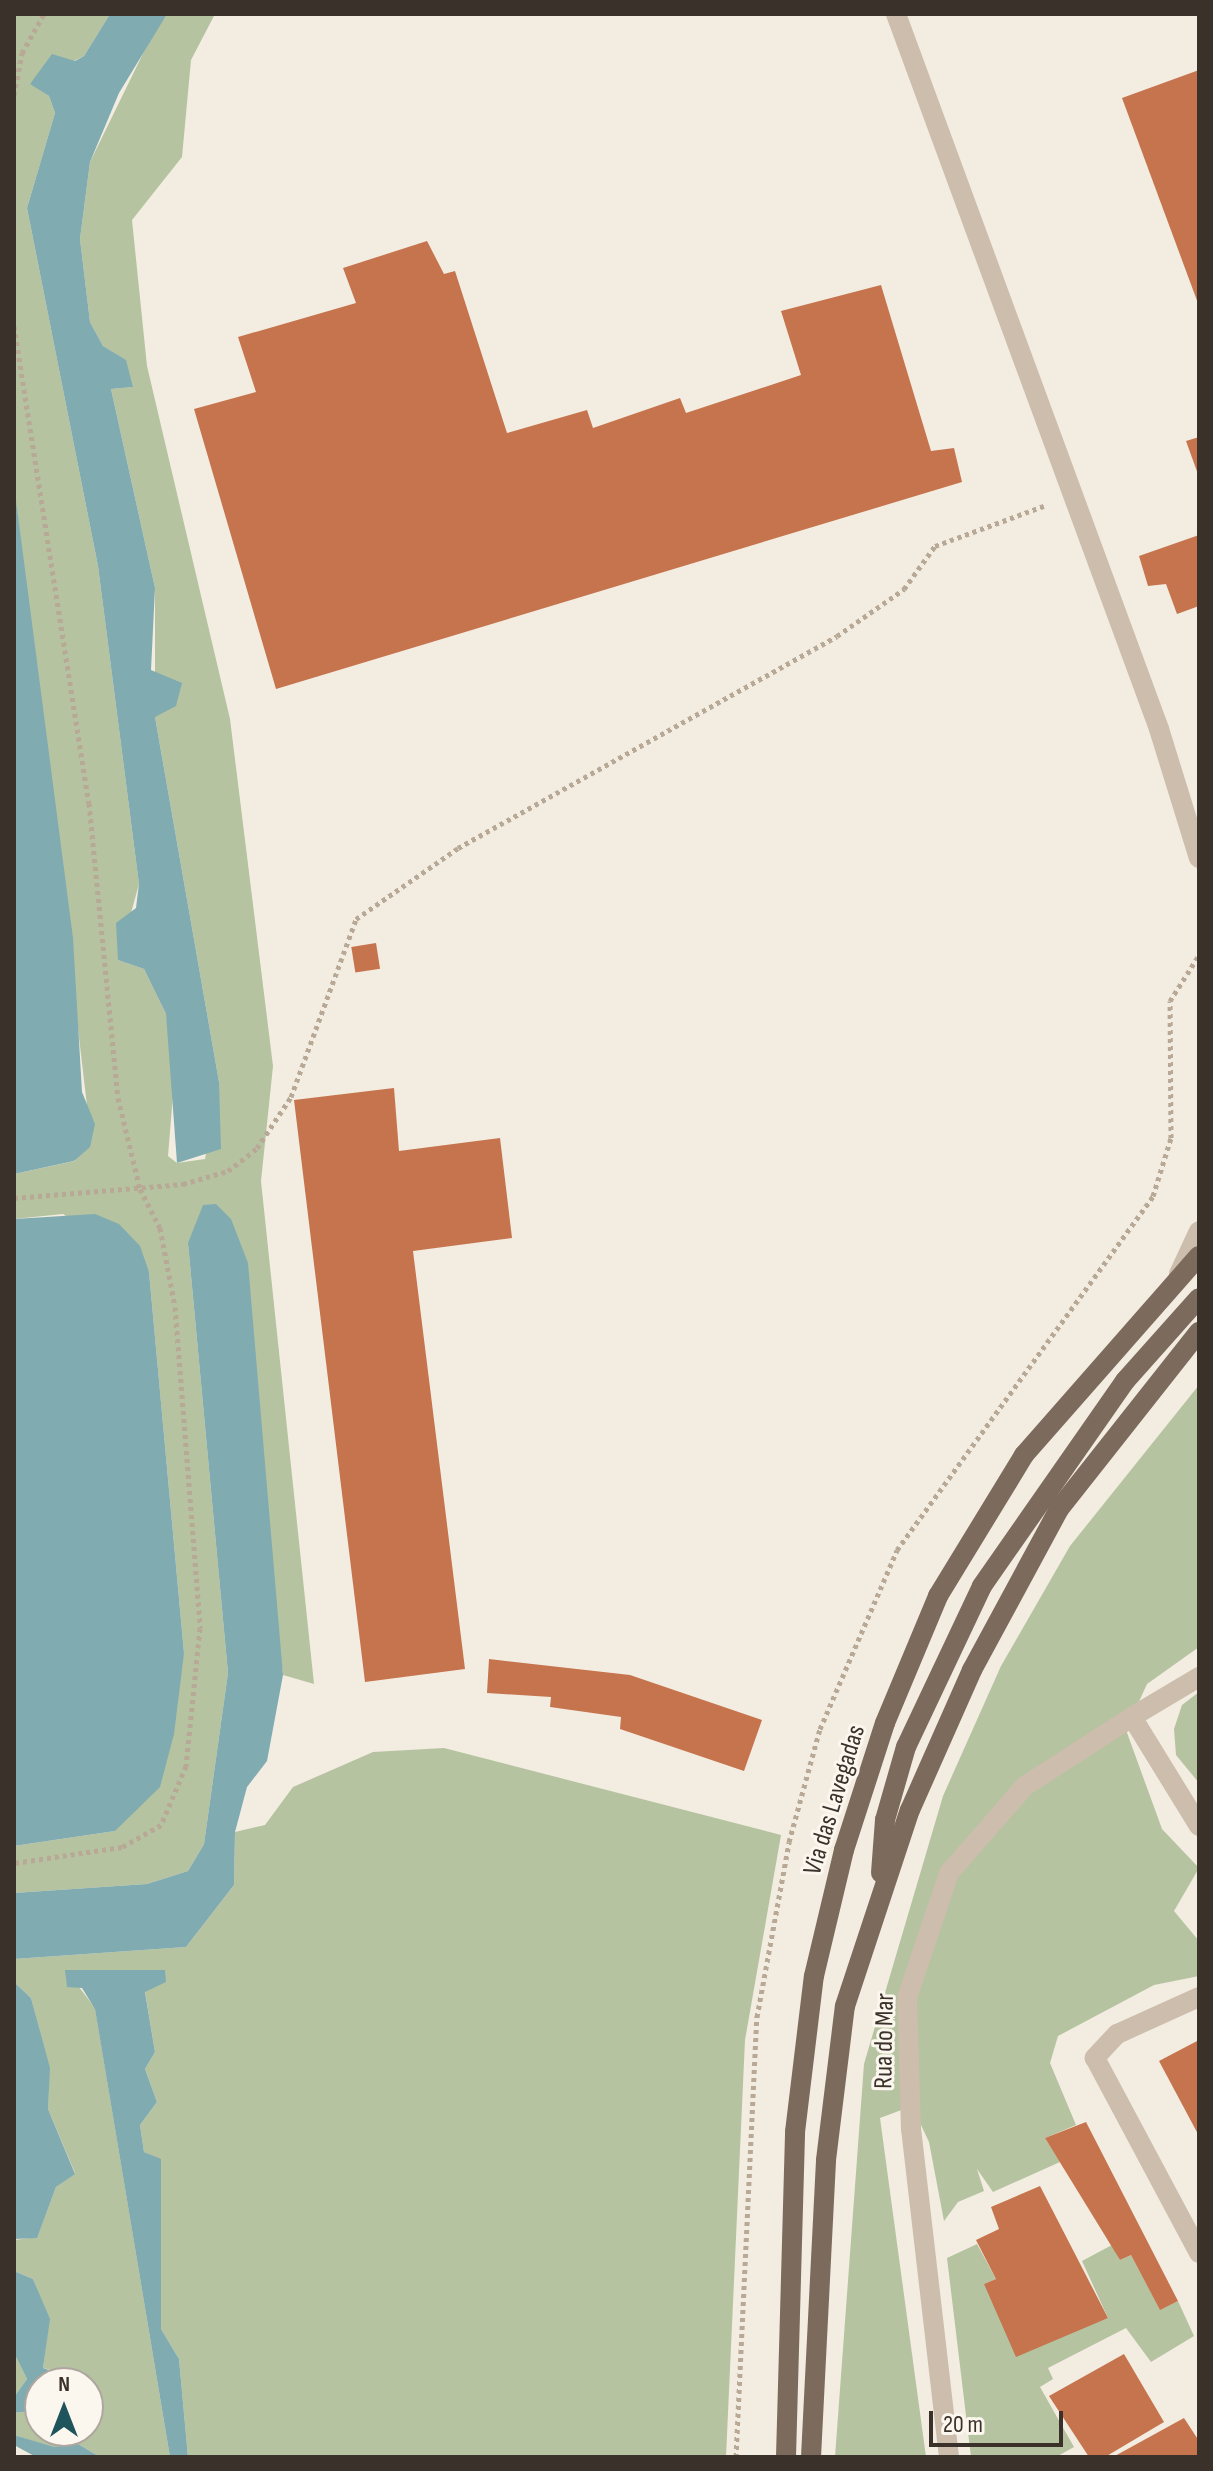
<!DOCTYPE html>
<html>
<head>
<meta charset="utf-8">
<style>
	body { margin:0 }
	#map { position:relative; width:1213px; height:2471px; overflow:hidden; background:#f3ece1; font-family:"Sofia Sans Condensed",sans-serif }
	div>[style] { position:absolute }
	.green>* { inset:0; background:#b5c3a0 }
	.water>* { inset:0; background:#80abb1 }
	.building>* { inset:0; background:#c5744d; transform-origin:0 0 }
	.path>* { height:5px; margin-top:-2.5px; transform-origin:0; background:repeating-linear-gradient(90deg,#b8a896 0 4px,transparent 0 8px) }
	.service>* { height:20px; margin:-10px; padding:0 10px; transform-origin:10px; border-radius:10px; background:#ccbdac }
	.minor>* { height:20px; margin:-10px; padding:0 10px; transform-origin:10px; border-radius:10px; background:#ccbdac }
	.primary>* { height:20px; margin:-10px; padding:0 10px; transform-origin:10px; border-radius:10px; background:#7c6a5c }
	span { translate:-50% -50%; white-space:nowrap; text-align:center; line-height:1.15; -webkit-text-stroke:6px #fbf6ee; paint-order:stroke }
	.street-label { font-size:26px; color:#3a312b }
	.frame { position:absolute; inset:0; border:16px solid #3a312b; pointer-events:none }
	.north { position:absolute; left:24px; top:2367px; width:80px; height:80px; box-sizing:border-box; background:#fbf6ee; border:2px solid #aea7a0; border-radius:50%; rotate:0deg; font-size:22px; font-weight:700; line-height:32px; text-align:center; color:#3a312b }
	.north::after { content:''; display:block; margin:auto; width:28px; height:36px; background:#20545c; clip-path:polygon(50% 0,100% 100%,50% 72%,0 100%) }
	.scale { position:absolute; left:929px; top:2411px; width:134px; height:36px; box-sizing:border-box; border:4px solid #3a312b; border-top:0; padding-left:10px; font-size:24px; line-height:28px; white-space:nowrap; color:#3a312b; -webkit-text-stroke:6px #fbf6ee; paint-order:stroke }
</style>
</head>
<body>
<div id="map">
	<div class="green">
		<i style="clip-path:polygon(14px 14px,110px 14px,84px 56px,30px 83px,49px 96px,55px 113px,27px 208px,98px 566px,139px 884px,118px 960px,144px 969px,166px 1014px,175px 1070px,168px 1156px,177px 1163px,205px 1159px,219px 1082px,155px 717px,155px 588px,111px 389px,132px 387px,125px 360px,103px 346px,90px 322px,80px 239px,90px 162px,155px 29px,167px 14px,215px 14px,191px 60px,182px 157px,132px 220px,147px 366px,230px 719px,273px 1066px,261px 1181px,314px 1684px,283px 1675px,274px 1603px,188px 1243px,228px 1673px,204px 1844px,188px 1871px,147px 1884px,14px 1893px,14px 1846px,115px 1831px,184px 1653px,149px 1272px,63px 1214px,14px 1219px,14px 1174px,75px 1161px,88px 1114px,14px 485px)"></i>
		<i style="clip-path:polygon(1199px 1385px,1199px 1647px,1147px 1684px,1126px 1730px,1162px 1829px,1199px 1868px,1174px 1911px,1199px 1941px,1199px 1976px,1154px 1985px,1058px 2036px,1050px 2063px,1076px 2125px,1045px 2138px,1060px 2162px,993px 2192px,977px 2169px,984px 2191px,958px 2202px,944px 2221px,929px 2142px,912px 2106px,880px 2118px,926px 2457px,835px 2457px,864px 2064px,943px 1796px,1001px 1666px,1070px 1546px)"></i>
		<i style="clip-path:polygon(1199px 1692px,1199px 1783px,1176px 1755px,1174px 1729px,1182px 1705px)"></i>
		<i style="clip-path:polygon(444px 1748px,781px 1835px,745px 2040px,726px 2457px,188px 2457px,179px 2359px,161px 2329px,161px 2160px,144px 2152px,140px 2125px,157px 2102px,145px 2069px,155px 2052px,145px 1991px,164px 1970px,66px 1970px,95px 2008px,170px 2457px,100px 2457px,78px 2444px,54px 2448px,14px 2435px,14px 2413px,40px 2410px,40px 2431px,88px 2431px,89px 2398px,83px 2378px,43px 2368px,49px 2319px,33px 2279px,14px 2271px,14px 2240px,37px 2237px,56px 2187px,75px 2173px,48px 2109px,49px 2068px,31px 1998px,14px 1982px,14px 1959px,186px 1947px,234px 1885px,235px 1832px,265px 1825px,293px 1787px,373px 1752px)"></i>
		<i style="clip-path:polygon(977px 2244px,996px 2279px,984px 2284px,1097px 2322px,1108px 2318px,1082px 2261px,1112px 2245px,1120px 2260px,1131px 2255px,1160px 2309px,1178px 2301px,1194px 2336px,1151px 2362px,1126px 2328px,1048px 2368px,1053px 2379px,1040px 2387px,1074px 2447px,1056px 2457px,971px 2457px,947px 2258px)"></i>
		<i style="clip-path:polygon(14px 2353px,27px 2379px,14px 2397px)"></i>
	</div>
	<div class="water">
		<i style="clip-path:polygon(110px 14px,167px 14px,119px 93px,90px 162px,80px 239px,90px 322px,103px 346px,126px 360px,133px 387px,111px 389px,155px 588px,151px 670px,182px 683px,176px 706px,155px 717px,219px 1082px,221px 1149px,177px 1163px,166px 1014px,144px 969px,118px 960px,116px 923px,136px 908px,139px 884px,98px 566px,27px 208px,55px 113px,49px 96px,30px 84px,52px 54px,75px 61px,84px 56px)"></i>
		<i style="clip-path:polygon(14px 485px,73px 938px,82px 1092px,95px 1124px,90px 1147px,74px 1161px,14px 1174px)"></i>
		<i style="clip-path:polygon(216px 1204px,231px 1219px,248px 1263px,283px 1675px,267px 1761px,247px 1787px,235px 1832px,234px 1885px,186px 1947px,14px 1959px,14px 1893px,147px 1884px,188px 1871px,204px 1844px,228px 1673px,188px 1243px,203px 1205px)"></i>
		<i style="clip-path:polygon(95px 1214px,119px 1224px,140px 1246px,149px 1272px,184px 1653px,174px 1734px,160px 1787px,115px 1831px,14px 1846px,14px 1219px)"></i>
		<i style="clip-path:polygon(65px 1970px,165px 1970px,166px 1982px,145px 1992px,155px 2052px,145px 2069px,157px 2102px,140px 2125px,144px 2152px,161px 2159px,161px 2329px,179px 2359px,188px 2457px,170px 2457px,95px 2009px,82px 1988px,67px 1987px)"></i>
		<i style="clip-path:polygon(14px 1982px,31px 1998px,50px 2068px,48px 2109px,75px 2174px,56px 2187px,37px 2238px,14px 2239px)"></i>
		<i style="clip-path:polygon(14px 2271px,33px 2279px,50px 2319px,43px 2368px,85px 2383px,40px 2383px,40px 2410px,14px 2413px,14px 2397px,27px 2379px,14px 2353px)"></i>
		<i style="clip-path:polygon(14px 2435px,54px 2447px,78px 2444px,100px 2457px,36px 2457px,14px 2445px)"></i>
	</div>
	<div class="building">
		<i style="clip-path:polygon(1199px 70px,1199px 306px,1122px 98px)"></i>
		<i style="clip-path:polygon(427px 241px,444px 274px,455px 271px,507px 433px,587px 410px,593px 428px,680px 398px,686px 413px,801px 375px,781px 311px,881px 285px,931px 451px,954px 448px,962px 482px,276px 689px,194px 409px,256px 392px,238px 337px,356px 303px,343px 268px)"></i>
		<i style="clip-path:polygon(1199px 437px,1199px 477px,1186px 441px)"></i>
		<i style="clip-path:polygon(1199px 535px,1199px 606px,1177px 614px,1166px 584px,1148px 586px,1139px 556px)"></i>
		<i style="left:376px;top:943px;width:26px;height:25px;rotate:81deg"></i>
		<i style="clip-path:polygon(394px 1088px,399px 1151px,500px 1138px,512px 1238px,413px 1251px,465px 1669px,365px 1682px,294px 1100px)"></i>
		<i style="clip-path:polygon(489px 1659px,630px 1675px,762px 1720px,744px 1771px,620px 1729px,621px 1717px,550px 1707px,551px 1697px,487px 1693px)"></i>
		<i style="clip-path:polygon(1199px 2040px,1199px 2136px,1159px 2061px)"></i>
		<i style="clip-path:polygon(1086px 2122px,1178px 2301px,1160px 2310px,1131px 2255px,1120px 2260px,1045px 2138px)"></i>
		<i style="clip-path:polygon(1040px 2186px,1108px 2318px,1016px 2357px,984px 2284px,996px 2279px,976px 2240px,999px 2229px,991px 2207px)"></i>
		<i style="clip-path:polygon(1124px 2354px,1164px 2422px,1105px 2457px,1089px 2457px,1049px 2396px)"></i>
		<i style="clip-path:polygon(1184px 2418px,1199px 2441px,1199px 2457px,1113px 2457px)"></i>
	</div>
	<div class="path">
		<i style="left:14px;top:95px;width:43px;rotate:-79.2deg"></i>
		<i style="left:22px;top:53px;width:45px;rotate:-60.6deg"></i>
		<i style="left:14px;top:326px;width:483px;rotate:81.1deg"></i>
		<i style="left:89px;top:803px;width:296px;rotate:84.4deg"></i>
		<i style="left:118px;top:1098px;width:94px;rotate:76.4deg"></i>
		<i style="left:140px;top:1189px;width:44px;rotate:62.9deg"></i>
		<i style="left:160px;top:1228px;width:80px;rotate:79.2deg"></i>
		<i style="left:175px;top:1307px;width:322px;rotate:85.5deg"></i>
		<i style="left:200px;top:1628px;width:139px;rotate:95.8deg"></i>
		<i style="left:186px;top:1766px;width:64px;rotate:113deg"></i>
		<i style="left:161px;top:1825px;width:45px;rotate:150.6deg"></i>
		<i style="left:122px;top:1847px;width:109px;rotate:171.6deg"></i>
		<i style="left:14px;top:1198px;width:170px;rotate:-4.7deg"></i>
		<i style="left:183px;top:1184px;width:47px;rotate:-16.1deg"></i>
		<i style="left:228px;top:1171px;width:37px;rotate:-38deg"></i>
		<i style="left:257px;top:1148px;width:61px;rotate:-56.3deg"></i>
		<i style="left:291px;top:1097px;width:189px;rotate:-69.9deg"></i>
		<i style="left:356px;top:919px;width:124px;rotate:-34.8deg"></i>
		<i style="left:458px;top:848px;width:434px;rotate:-29.2deg"></i>
		<i style="left:837px;top:636px;width:82px;rotate:-35deg"></i>
		<i style="left:904px;top:589px;width:53px;rotate:-54.2deg"></i>
		<i style="left:935px;top:546px;width:116px;rotate:-20.2deg"></i>
		<i style="left:736px;top:2457px;width:441px;rotate:-87.3deg"></i>
		<i style="left:757px;top:2017px;width:178px;rotate:-79.6deg"></i>
		<i style="left:789px;top:1842px;width:117px;rotate:-74.7deg"></i>
		<i style="left:820px;top:1729px;width:195px;rotate:-66.7deg"></i>
		<i style="left:897px;top:1550px;width:437px;rotate:-54.1deg"></i>
		<i style="left:1153px;top:1196px;width:61px;rotate:-72.8deg"></i>
		<i style="left:1171px;top:1138px;width:137px;rotate:-90.4deg"></i>
		<i style="left:1170px;top:1001px;width:54px;rotate:-57.8deg"></i>
	</div>
	<div class="service">
		<i style="left:896px;top:14px;width:762px;rotate:69.8deg"></i>
		<i style="left:1159px;top:729px;width:135px;rotate:72.8deg"></i>
		<i style="left:1179px;top:1274px;width:47px;rotate:-65.1deg"></i>
	</div>
	<div class="minor">
		<i style="left:1199px;top:1677px;width:78px;rotate:149.2deg"></i>
		<i style="left:1132px;top:1717px;width:128px;rotate:58.4deg"></i>
		<i style="left:1199px;top:1997px;width:90px;rotate:155.7deg"></i>
		<i style="left:1117px;top:2034px;width:33px;rotate:133deg"></i>
		<i style="left:1095px;top:2058px;width:221px;rotate:61.9deg"></i>
		<i style="left:949px;top:2457px;width:330px;rotate:-96.6deg"></i>
		<i style="left:911px;top:2129px;width:131px;rotate:-91.7deg"></i>
		<i style="left:907px;top:1998px;width:132px;rotate:-71.4deg"></i>
		<i style="left:949px;top:1873px;width:116px;rotate:-48.9deg"></i>
		<i style="left:1025px;top:1786px;width:127px;rotate:-32.8deg"></i>
	</div>
	<div class="primary">
		<i style="left:881px;top:1873px;width:53px;rotate:-85.7deg"></i>
		<i style="left:885px;top:1820px;width:76px;rotate:-74deg"></i>
		<i style="left:906px;top:1747px;width:178px;rotate:-64.7deg"></i>
		<i style="left:982px;top:1586px;width:250px;rotate:-55.1deg"></i>
		<i style="left:1125px;top:1381px;width:111px;rotate:-48.3deg"></i>
		<i style="left:786px;top:2457px;width:325px;rotate:-88.4deg"></i>
		<i style="left:795px;top:2132px;width:157px;rotate:-83.1deg"></i>
		<i style="left:814px;top:1976px;width:130px;rotate:-76.6deg"></i>
		<i style="left:844px;top:1850px;width:133px;rotate:-72.1deg"></i>
		<i style="left:885px;top:1723px;width:138px;rotate:-67.3deg"></i>
		<i style="left:938px;top:1596px;width:165px;rotate:-58.6deg"></i>
		<i style="left:1024px;top:1455px;width:265px;rotate:-48.7deg"></i>
		<i style="left:811px;top:2457px;width:297px;rotate:-87.1deg"></i>
		<i style="left:826px;top:2160px;width:155px;rotate:-83deg"></i>
		<i style="left:845px;top:2006px;width:206px;rotate:-71.7deg"></i>
		<i style="left:910px;top:1810px;width:153px;rotate:-66.1deg"></i>
		<i style="left:972px;top:1670px;width:183px;rotate:-61.6deg"></i>
		<i style="left:1059px;top:1509px;width:226px;rotate:-51.7deg"></i>
	</div>
	<div class="street-label">
		<span style="left:835px;top:1800px;rotate:-73deg">Via das Lavegadas</span>
		<span style="left:885px;top:2041px;rotate:-89deg">Rua do Mar</span>
	</div>
	<div class="frame"></div>
	<div class="north">N</div>
	<div class="scale">20 m</div>
</div>
</body>
</html>
